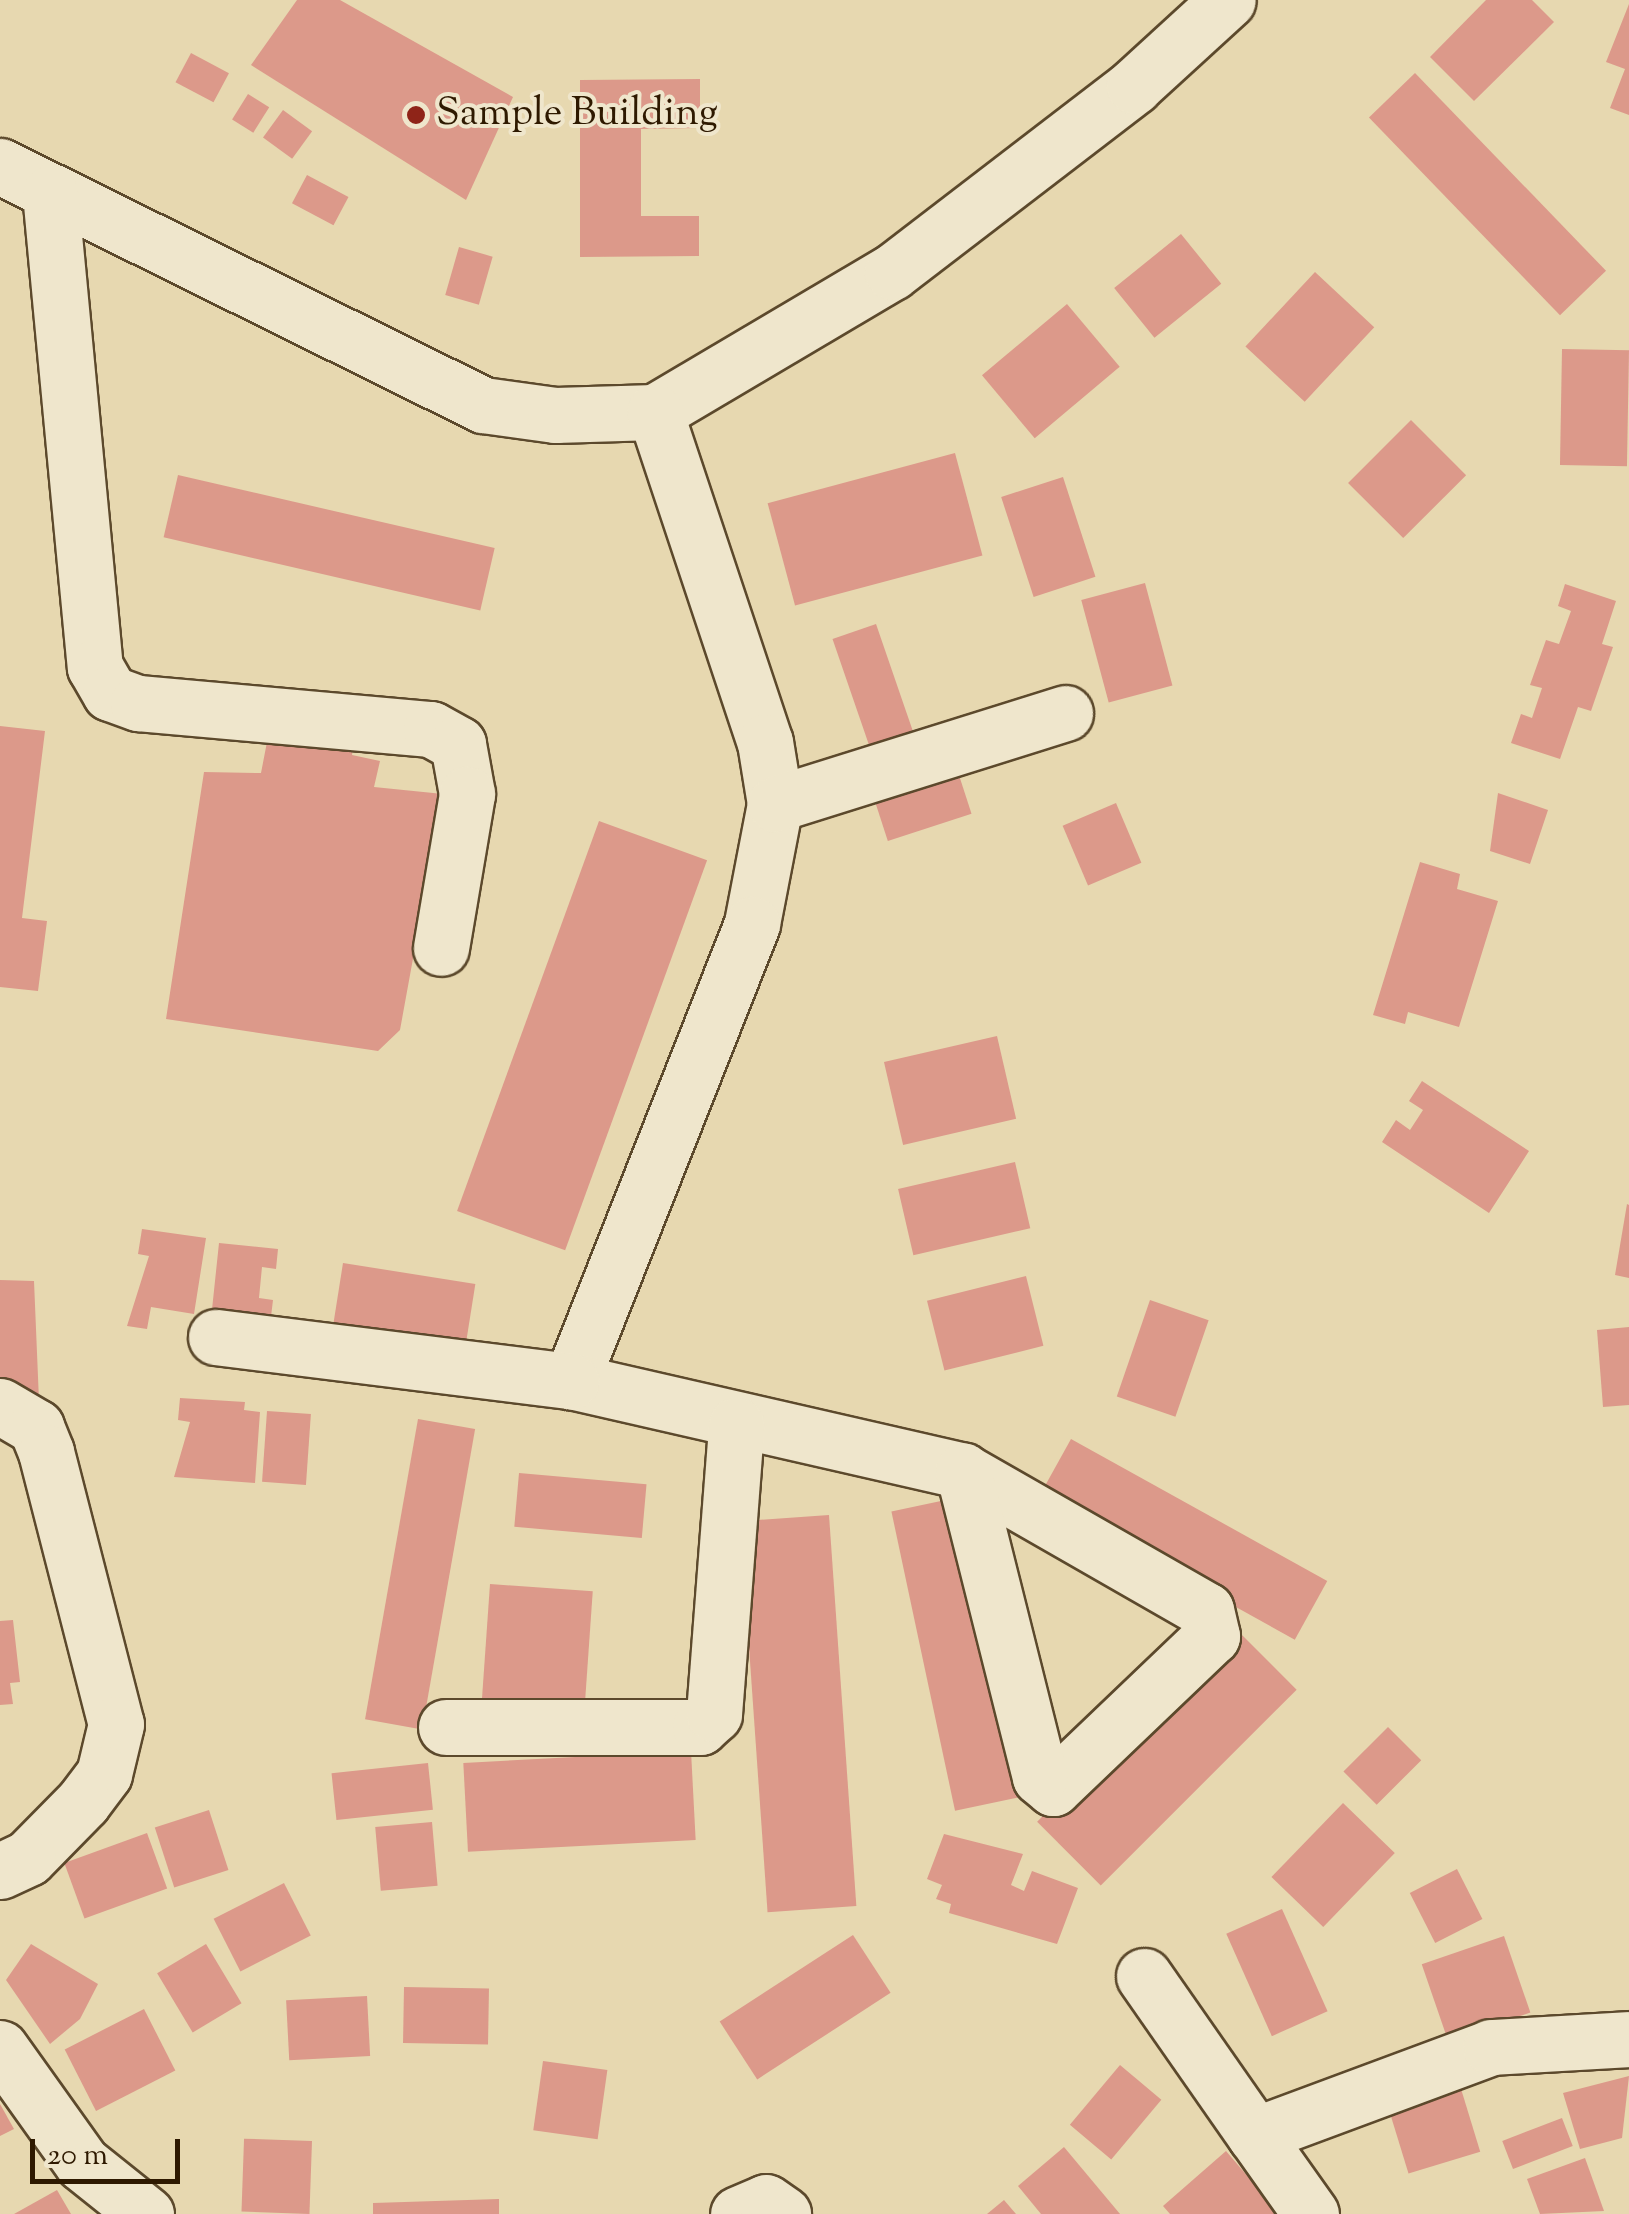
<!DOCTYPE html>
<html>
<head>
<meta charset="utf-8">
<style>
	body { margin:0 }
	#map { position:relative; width:1629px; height:2214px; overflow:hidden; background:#e7d8b0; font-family:"Sorts Mill Goudy",serif }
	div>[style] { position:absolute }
	.building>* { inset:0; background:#dc998a; transform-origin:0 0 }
	.roads { filter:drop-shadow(2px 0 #5c492c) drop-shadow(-2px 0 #5c492c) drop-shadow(0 2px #5c492c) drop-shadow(0 -2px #5c492c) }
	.minor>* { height:55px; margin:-27.5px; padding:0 27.5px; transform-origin:27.5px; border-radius:27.5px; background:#efe6cc }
	.dots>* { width:28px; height:28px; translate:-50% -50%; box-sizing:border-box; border:5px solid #efe6cc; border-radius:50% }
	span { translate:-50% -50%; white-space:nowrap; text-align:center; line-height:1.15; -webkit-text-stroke:8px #efe6cc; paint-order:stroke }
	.poi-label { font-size:40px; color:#2e1900 }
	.left { translate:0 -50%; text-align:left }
	.scale { position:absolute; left:30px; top:2139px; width:150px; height:45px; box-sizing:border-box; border:5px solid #2e1900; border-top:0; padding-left:12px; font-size:30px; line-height:35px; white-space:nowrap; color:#2e1900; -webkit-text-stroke:8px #efe6cc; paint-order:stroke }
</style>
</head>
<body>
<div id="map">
	<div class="building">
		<i style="clip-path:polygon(297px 0,340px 0,513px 97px,466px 200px,251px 65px)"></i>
		<i style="clip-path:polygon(1486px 0,1532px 0,1554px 22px,1474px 101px,1430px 57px)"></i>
		<i style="clip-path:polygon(1629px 4px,1629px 115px,1610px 108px,1625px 69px,1606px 62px)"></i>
		<i style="left:191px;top:53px;width:43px;height:33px;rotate:28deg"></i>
		<i style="left:1415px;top:73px;width:275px;height:64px;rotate:46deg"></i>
		<i style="clip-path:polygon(700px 79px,700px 128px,641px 129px,641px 216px,699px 216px,699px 256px,580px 257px,580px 80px)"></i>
		<i style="left:248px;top:94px;width:25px;height:30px;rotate:32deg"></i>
		<i style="left:283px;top:110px;width:36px;height:34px;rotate:36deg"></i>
		<i style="left:307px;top:175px;width:47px;height:32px;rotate:28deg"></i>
		<i style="left:1181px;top:234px;width:64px;height:86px;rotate:51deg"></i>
		<i style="left:459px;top:247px;width:35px;height:50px;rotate:16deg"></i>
		<i style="left:1315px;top:272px;width:81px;height:102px;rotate:43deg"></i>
		<i style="left:1067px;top:304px;width:82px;height:111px;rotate:50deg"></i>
		<i style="left:1562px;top:349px;width:67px;height:116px;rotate:1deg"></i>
		<i style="left:1411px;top:420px;width:78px;height:89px;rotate:45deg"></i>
		<i style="left:955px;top:453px;width:106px;height:194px;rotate:75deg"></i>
		<i style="left:178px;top:475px;width:325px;height:64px;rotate:13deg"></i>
		<i style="left:1063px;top:477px;width:105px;height:65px;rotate:72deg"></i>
		<i style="left:1145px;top:583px;width:106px;height:66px;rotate:75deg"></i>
		<i style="clip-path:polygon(1565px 584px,1616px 601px,1602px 644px,1613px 647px,1591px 711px,1578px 707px,1560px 759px,1511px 743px,1521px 714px,1532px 718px,1542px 688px,1530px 685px,1546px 640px,1559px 644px,1571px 611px,1558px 606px)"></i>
		<i style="left:876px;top:624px;width:116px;height:46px;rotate:71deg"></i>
		<i style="clip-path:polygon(0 726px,45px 731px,22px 918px,47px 921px,38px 991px,0 987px)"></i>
		<i style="clip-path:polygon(297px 727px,355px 737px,352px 755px,380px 761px,374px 787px,443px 794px,400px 1030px,378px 1051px,166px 1019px,204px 772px,261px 773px,267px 742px,294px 746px)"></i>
		<i style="left:957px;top:769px;width:47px;height:88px;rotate:72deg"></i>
		<i style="clip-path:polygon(1498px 793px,1548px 810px,1530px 864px,1490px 851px)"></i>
		<i style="left:1116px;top:803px;width:65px;height:58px;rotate:67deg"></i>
		<i style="left:599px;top:821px;width:115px;height:415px;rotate:20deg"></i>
		<i style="clip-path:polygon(1420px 862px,1460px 874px,1457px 889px,1498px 901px,1459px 1027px,1408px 1012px,1405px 1024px,1373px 1015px)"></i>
		<i style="left:997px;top:1036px;width:85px;height:116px;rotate:77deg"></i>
		<i style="clip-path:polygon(1422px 1081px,1529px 1151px,1489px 1213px,1382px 1142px,1396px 1120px,1410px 1130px,1423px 1110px,1409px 1101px)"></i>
		<i style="left:1015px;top:1162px;width:68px;height:120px;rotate:77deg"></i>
		<i style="clip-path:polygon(1627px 1204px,1629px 1205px,1629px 1278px,1615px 1275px)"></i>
		<i style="clip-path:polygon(142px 1229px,206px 1238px,194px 1314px,151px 1307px,147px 1329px,127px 1326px,149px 1256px,138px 1254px)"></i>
		<i style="clip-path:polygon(219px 1243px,278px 1249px,276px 1269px,262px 1267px,259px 1298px,273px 1300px,270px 1325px,211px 1319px)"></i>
		<i style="left:343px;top:1263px;width:134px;height:69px;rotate:9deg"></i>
		<i style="left:1026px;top:1276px;width:72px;height:102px;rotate:76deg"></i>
		<i style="clip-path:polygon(0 1280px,34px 1281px,39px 1401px,0 1399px)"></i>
		<i style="left:1150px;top:1300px;width:62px;height:102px;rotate:19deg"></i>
		<i style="clip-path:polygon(1629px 1327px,1629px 1405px,1603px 1407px,1597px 1330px)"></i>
		<i style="clip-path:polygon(180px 1398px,245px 1402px,244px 1410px,260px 1412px,255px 1483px,174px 1477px,190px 1422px,178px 1420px)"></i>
		<i style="left:267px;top:1411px;width:44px;height:71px;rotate:4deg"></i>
		<i style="left:418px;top:1419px;width:58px;height:305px;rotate:10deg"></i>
		<i style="left:1071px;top:1439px;width:293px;height:67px;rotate:29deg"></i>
		<i style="left:519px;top:1473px;width:128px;height:54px;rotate:5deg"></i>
		<i style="left:955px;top:1498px;width:306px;height:65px;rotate:78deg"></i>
		<i style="left:829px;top:1515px;width:392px;height:89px;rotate:86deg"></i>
		<i style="left:490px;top:1584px;width:103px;height:123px;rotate:4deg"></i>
		<i style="clip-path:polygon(13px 1620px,20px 1682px,10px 1683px,13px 1704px,0 1705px,0 1621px)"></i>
		<i style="left:1233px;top:1626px;width:90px;height:277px;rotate:45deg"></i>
		<i style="left:1388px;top:1727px;width:47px;height:63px;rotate:45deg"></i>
		<i style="left:691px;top:1751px;width:89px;height:228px;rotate:87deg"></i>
		<i style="left:428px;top:1763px;width:47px;height:97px;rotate:84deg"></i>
		<i style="left:1343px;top:1803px;width:72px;height:103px;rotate:44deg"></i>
		<i style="left:209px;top:1810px;width:63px;height:57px;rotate:72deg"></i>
		<i style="left:432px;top:1822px;width:64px;height:57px;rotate:85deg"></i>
		<i style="left:147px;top:1833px;width:59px;height:88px;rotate:70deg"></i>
		<i style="clip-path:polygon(944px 1834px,1023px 1854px,1011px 1885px,1024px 1891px,1032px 1871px,1078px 1888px,1057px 1944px,949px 1913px,951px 1904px,936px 1899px,942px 1885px,927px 1879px)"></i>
		<i style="left:1457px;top:1869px;width:56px;height:53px;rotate:63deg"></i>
		<i style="left:284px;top:1883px;width:59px;height:79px;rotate:63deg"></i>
		<i style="left:1282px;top:1909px;width:112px;height:61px;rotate:66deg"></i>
		<i style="left:853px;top:1935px;width:69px;height:159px;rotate:57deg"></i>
		<i style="left:1504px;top:1936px;width:81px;height:87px;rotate:71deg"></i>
		<i style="clip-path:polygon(31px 1944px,98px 1984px,80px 2019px,50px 2044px,6px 1980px)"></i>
		<i style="left:206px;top:1944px;width:69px;height:57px;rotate:59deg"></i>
		<i style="left:404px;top:1987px;width:85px;height:56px;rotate:1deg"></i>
		<i style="left:367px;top:1996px;width:60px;height:81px;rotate:87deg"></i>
		<i style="left:144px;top:2009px;width:69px;height:89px;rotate:63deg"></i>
		<i style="left:543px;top:2061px;width:65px;height:70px;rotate:8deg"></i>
		<i style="left:1120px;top:2065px;width:54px;height:78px;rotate:40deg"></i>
		<i style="clip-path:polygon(1629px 2076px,1622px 2138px,1580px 2149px,1563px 2093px)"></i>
		<i style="left:1458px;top:2079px;width:76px;height:75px;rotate:73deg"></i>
		<i style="clip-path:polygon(0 2104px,14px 2129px,0 2136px)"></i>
		<i style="left:1562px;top:2118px;width:30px;height:64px;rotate:69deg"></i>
		<i style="left:312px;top:2141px;width:73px;height:68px;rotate:92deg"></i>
		<i style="clip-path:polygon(1064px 2147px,1120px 2214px,1041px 2214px,1018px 2186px)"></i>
		<i style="clip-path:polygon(1226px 2151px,1280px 2214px,1170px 2214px,1163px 2206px)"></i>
		<i style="clip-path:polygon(1585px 2158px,1604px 2211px,1540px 2214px,1527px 2179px)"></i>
		<i style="clip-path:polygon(57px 2190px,71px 2214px,14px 2214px)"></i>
		<i style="clip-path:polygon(499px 2199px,499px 2214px,373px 2214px,373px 2203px)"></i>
		<i style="clip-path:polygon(1004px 2200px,1016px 2214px,987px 2214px)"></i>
	</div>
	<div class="roads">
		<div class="minor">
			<i style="left:0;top:166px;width:539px;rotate:26.33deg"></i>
			<i style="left:483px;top:405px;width:73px;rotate:7.9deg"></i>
			<i style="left:555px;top:415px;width:100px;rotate:-1.7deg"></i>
			<i style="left:655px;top:412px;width:275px;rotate:-30.6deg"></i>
			<i style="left:892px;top:272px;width:305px;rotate:-37.5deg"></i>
			<i style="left:1134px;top:86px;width:127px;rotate:-42.5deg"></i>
			<i style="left:50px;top:193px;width:476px;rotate:84.6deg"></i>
			<i style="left:95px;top:667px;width:30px;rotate:60deg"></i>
			<i style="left:110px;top:693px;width:30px;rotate:20deg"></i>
			<i style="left:138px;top:703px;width:294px;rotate:5.1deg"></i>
			<i style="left:431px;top:729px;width:31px;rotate:29deg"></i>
			<i style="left:458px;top:744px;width:51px;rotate:79.8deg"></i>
			<i style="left:467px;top:794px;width:156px;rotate:99.6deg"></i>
			<i style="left:655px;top:412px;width:348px;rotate:71.6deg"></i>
			<i style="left:765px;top:742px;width:63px;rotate:80.8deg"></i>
			<i style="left:775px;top:804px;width:122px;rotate:100.9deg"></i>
			<i style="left:752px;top:924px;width:492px;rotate:111.6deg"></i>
			<i style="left:571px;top:1381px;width:402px;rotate:12.9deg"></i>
			<i style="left:963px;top:1471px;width:280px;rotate:29.8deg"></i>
			<i style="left:1206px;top:1610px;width:27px;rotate:77deg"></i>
			<i style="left:1212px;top:1636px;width:220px;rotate:136.3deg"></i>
			<i style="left:1053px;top:1788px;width:17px;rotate:-140deg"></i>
			<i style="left:1040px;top:1777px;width:316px;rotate:-104.1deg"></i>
			<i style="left:775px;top:804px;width:304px;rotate:-17.4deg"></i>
			<i style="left:216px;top:1337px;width:358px;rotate:7.1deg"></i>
			<i style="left:0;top:1406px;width:42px;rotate:30.3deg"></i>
			<i style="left:36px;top:1427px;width:27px;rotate:68deg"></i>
			<i style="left:46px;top:1452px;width:281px;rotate:75.6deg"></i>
			<i style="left:116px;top:1724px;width:51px;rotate:103.5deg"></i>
			<i style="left:104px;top:1774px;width:35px;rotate:127deg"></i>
			<i style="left:83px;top:1802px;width:78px;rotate:134.5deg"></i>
			<i style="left:28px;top:1858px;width:31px;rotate:155deg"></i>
			<i style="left:446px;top:1727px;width:254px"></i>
			<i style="left:700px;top:1727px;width:19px;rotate:-43deg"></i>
			<i style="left:714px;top:1714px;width:290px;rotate:-85.6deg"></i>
			<i style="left:1144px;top:1976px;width:194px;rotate:55.1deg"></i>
			<i style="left:0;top:2048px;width:141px;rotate:54.5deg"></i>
			<i style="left:82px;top:2163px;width:82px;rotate:38.6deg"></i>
			<i style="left:738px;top:2214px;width:30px;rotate:-23deg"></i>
			<i style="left:766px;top:2202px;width:21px;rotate:35deg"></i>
			<i style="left:1311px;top:2214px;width:97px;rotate:-125.3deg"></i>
			<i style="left:1255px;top:2135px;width:252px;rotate:-20.4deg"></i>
			<i style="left:1491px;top:2047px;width:138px;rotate:-3.3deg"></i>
		</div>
	</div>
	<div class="dots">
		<i style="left:416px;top:115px;background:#8f2418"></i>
	</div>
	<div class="poi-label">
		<span class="left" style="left:436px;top:115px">Sample Building</span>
	</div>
	<div class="scale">20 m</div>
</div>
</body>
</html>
